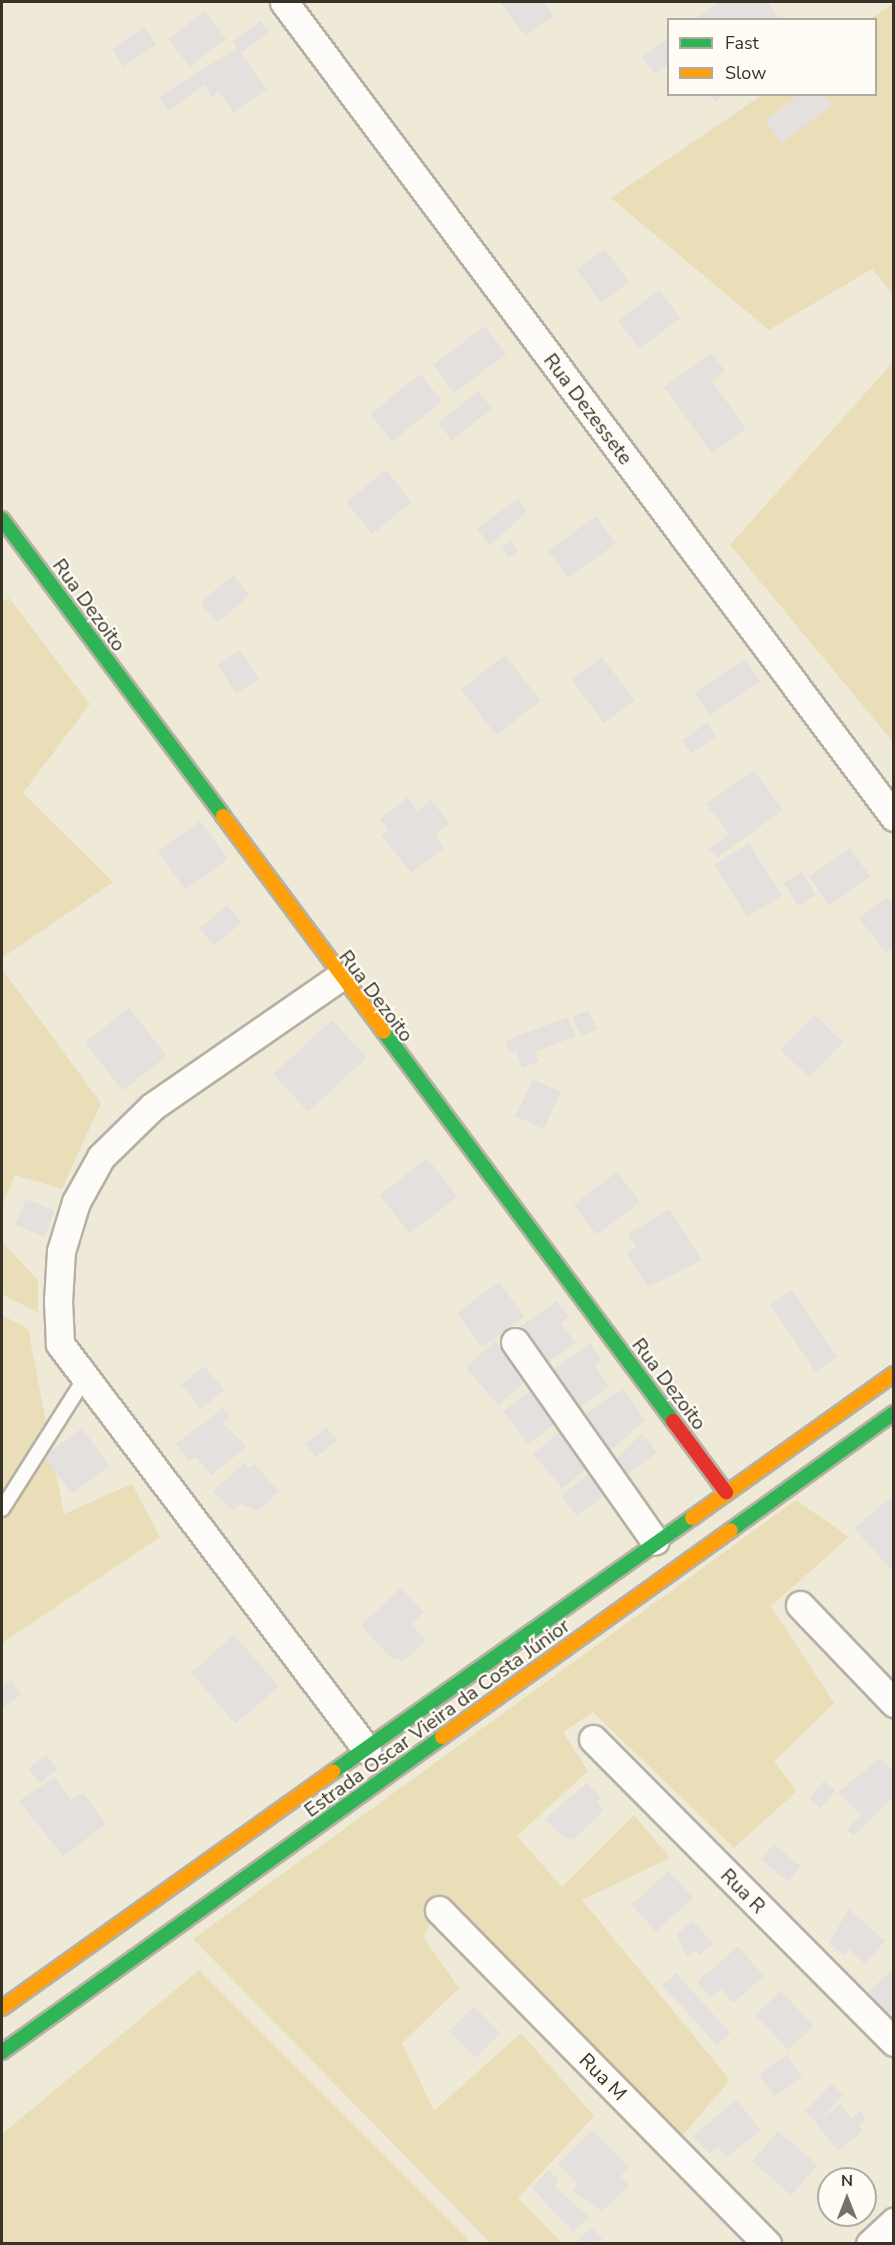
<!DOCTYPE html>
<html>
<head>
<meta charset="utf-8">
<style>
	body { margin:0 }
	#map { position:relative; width:895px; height:2245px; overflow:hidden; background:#efe9d7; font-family:"Nunito Sans",sans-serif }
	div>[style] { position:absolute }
	.green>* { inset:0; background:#eadeb9 }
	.building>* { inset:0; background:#e4e0de; transform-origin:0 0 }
	.roads { filter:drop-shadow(2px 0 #b6b1a3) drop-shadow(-2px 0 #b6b1a3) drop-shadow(0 2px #b6b1a3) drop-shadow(0 -2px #b6b1a3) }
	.lane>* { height:14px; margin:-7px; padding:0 7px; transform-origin:7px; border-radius:7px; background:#fdfcf9 }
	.street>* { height:27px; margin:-13.5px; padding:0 13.5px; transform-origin:13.5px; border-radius:13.5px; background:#fdfcf9 }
	.fast>* { height:14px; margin:-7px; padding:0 7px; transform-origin:7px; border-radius:7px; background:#30b455 }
	.slow>* { height:14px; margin:-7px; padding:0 7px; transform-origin:7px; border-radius:7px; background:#ff9f0a }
	.jam>* { height:14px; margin:-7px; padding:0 7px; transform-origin:7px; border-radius:7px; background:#e5322d }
	span { translate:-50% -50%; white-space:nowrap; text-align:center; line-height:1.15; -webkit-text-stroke:4.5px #fefcf5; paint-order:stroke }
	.street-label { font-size:20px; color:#373326 }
	.frame { position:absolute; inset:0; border:3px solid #373326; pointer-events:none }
	.legend { position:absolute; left:667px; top:18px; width:210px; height:78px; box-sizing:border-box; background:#fefcf5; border:2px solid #aeaca2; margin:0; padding:8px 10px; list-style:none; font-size:18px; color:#373326 }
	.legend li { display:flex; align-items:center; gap:12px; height:30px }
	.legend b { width:30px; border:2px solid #aeaca2 }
	.north { position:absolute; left:817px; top:2167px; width:60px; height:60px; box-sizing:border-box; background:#fefcf5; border:2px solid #aeaca2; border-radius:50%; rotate:0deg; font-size:16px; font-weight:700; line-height:24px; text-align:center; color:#373326 }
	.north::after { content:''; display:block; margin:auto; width:21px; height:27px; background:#777364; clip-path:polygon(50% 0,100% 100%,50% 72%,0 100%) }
</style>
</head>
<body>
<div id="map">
	<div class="green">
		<i style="clip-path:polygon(893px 4px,893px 295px,872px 269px,769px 330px,611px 198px,762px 95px,876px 94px,876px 20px,870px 19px)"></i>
		<i style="clip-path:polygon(893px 362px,893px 742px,730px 545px)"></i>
		<i style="clip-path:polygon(9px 598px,90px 704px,23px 793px,113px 882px,2px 958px,2px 602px)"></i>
		<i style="clip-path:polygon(2px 969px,101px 1103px,62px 1189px,15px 1175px,2px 1205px)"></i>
		<i style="clip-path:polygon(2px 1242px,38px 1280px,38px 1313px,2px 1294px)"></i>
		<i style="clip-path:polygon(2px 1315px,28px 1329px,64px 1514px,132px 1484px,160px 1537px,2px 1643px)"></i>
		<i style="clip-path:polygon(796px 1500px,849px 1537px,771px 1606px,834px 1703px,774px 1762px,797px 1791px,734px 1848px,593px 1712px,563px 1732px,588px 1771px,517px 1836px,562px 1887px,634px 1815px,670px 1858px,582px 1900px,730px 2080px,682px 2136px,445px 1894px,423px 1937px,459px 1988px,402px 2043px,434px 2111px,521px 2033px,594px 2116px,518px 2198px,561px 2242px,490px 2243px,193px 1939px)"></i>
		<i style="clip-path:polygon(199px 1970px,472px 2243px,2px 2243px,2px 2134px)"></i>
	</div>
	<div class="building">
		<i style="clip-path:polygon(500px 2px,543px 2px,554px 16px,525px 36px)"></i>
		<i style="clip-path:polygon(719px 2px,767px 2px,780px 20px,694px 20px)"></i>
		<i style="left:205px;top:11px;width:35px;height:46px;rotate:53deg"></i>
		<i style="clip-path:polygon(261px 21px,269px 32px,241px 53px,267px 89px,234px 113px,219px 92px,212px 97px,204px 85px,168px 111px,159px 97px,237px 48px,232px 41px)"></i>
		<i style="left:144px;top:27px;width:21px;height:39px;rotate:55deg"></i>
		<i style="clip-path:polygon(668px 38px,668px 64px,655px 74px,642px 57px)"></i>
		<i style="clip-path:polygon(709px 94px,725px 94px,715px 102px)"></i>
		<i style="clip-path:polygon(800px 94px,823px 94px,832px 106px,781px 143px,765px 120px)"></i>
		<i style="left:605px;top:249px;width:41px;height:35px;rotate:54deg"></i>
		<i style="left:659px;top:290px;width:35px;height:51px;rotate:53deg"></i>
		<i style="left:485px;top:326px;width:35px;height:65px;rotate:53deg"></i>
		<i style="clip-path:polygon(712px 353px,725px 371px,712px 381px,746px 429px,712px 453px,664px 387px)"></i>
		<i style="left:420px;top:374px;width:35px;height:64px;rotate:51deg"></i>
		<i style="left:478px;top:391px;width:22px;height:51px;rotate:51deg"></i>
		<i style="left:386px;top:470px;width:41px;height:51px;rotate:51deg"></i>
		<i style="clip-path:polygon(518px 499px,527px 511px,490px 546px,477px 528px)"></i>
		<i style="left:596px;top:516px;width:34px;height:59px;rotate:54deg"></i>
		<i style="left:511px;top:541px;width:12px;height:11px;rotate:55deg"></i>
		<i style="left:233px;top:575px;width:26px;height:43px;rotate:50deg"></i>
		<i style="left:240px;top:650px;width:35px;height:27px;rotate:57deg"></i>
		<i style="left:505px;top:655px;width:58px;height:56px;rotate:52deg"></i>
		<i style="left:602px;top:657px;width:54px;height:38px;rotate:53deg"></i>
		<i style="left:745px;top:659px;width:27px;height:61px;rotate:56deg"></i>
		<i style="left:707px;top:723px;width:16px;height:30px;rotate:55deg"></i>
		<i style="clip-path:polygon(754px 770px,783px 810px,717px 858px,709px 848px,729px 834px,706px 804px)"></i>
		<i style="clip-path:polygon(408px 797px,418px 811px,431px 800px,449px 823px,435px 835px,444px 848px,411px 873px,381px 835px,389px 830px,380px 819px)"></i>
		<i style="left:200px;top:821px;width:47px;height:52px;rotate:54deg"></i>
		<i style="left:749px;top:843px;width:62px;height:41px;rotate:58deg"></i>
		<i style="left:850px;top:848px;width:35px;height:50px;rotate:55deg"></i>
		<i style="left:802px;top:872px;width:27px;height:21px;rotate:59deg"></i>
		<i style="clip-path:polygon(888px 897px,894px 904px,894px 947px,886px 953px,859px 918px)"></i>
		<i style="left:227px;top:905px;width:23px;height:36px;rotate:50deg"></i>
		<i style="left:129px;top:1008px;width:61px;height:56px;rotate:52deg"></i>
		<i style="left:588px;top:1010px;width:21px;height:17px;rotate:65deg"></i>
		<i style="left:815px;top:1015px;width:39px;height:49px;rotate:44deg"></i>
		<i style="clip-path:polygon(568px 1017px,575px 1036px,535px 1052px,539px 1061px,522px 1068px,516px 1050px,510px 1053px,505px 1041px)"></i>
		<i style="left:332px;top:1020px;width:51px;height:80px;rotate:47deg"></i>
		<i style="left:533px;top:1079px;width:31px;height:41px;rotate:25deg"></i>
		<i style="left:427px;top:1158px;width:49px;height:60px;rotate:52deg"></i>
		<i style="left:617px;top:1172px;width:38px;height:54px;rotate:53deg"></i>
		<i style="left:26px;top:1199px;width:31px;height:28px;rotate:22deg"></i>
		<i style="clip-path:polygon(669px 1209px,702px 1260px,648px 1287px,626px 1253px,636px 1247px,628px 1234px)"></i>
		<i style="left:499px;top:1282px;width:43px;height:52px;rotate:54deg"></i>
		<i style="left:792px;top:1290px;width:81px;height:26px;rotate:56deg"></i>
		<i style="clip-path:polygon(557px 1301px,569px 1317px,561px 1323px,576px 1343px,543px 1366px,517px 1329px)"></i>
		<i style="left:495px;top:1341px;width:50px;height:40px;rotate:48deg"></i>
		<i style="clip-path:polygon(590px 1343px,601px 1359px,595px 1367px,609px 1386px,576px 1410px,549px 1373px)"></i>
		<i style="left:205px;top:1366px;width:31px;height:30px;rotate:52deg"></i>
		<i style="clip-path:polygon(623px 1388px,645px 1420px,610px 1451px,584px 1415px)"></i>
		<i style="left:533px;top:1389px;width:41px;height:37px;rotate:53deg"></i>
		<i style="clip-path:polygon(223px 1408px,230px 1417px,222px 1423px,247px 1447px,211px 1475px,196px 1457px,188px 1460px,176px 1444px)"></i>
		<i style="left:326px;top:1427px;width:17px;height:27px;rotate:50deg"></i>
		<i style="left:82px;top:1428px;width:47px;height:47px;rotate:54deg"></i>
		<i style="left:561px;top:1431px;width:45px;height:36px;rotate:50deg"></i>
		<i style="clip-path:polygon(642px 1433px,657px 1452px,628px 1474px,616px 1459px)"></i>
		<i style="clip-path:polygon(244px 1463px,249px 1468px,254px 1464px,279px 1491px,258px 1511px,240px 1504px,233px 1511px,213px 1491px)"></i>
		<i style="left:593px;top:1470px;width:26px;height:41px;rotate:51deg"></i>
		<i style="clip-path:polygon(894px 1495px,894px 1573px,854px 1528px)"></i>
		<i style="clip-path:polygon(401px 1588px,424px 1612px,411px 1624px,426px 1641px,403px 1661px,390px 1657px,361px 1625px)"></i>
		<i style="left:234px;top:1635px;width:68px;height:57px;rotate:49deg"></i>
		<i style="clip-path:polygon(11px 1680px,21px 1694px,2px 1709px,2px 1687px)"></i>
		<i style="left:46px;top:1755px;width:18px;height:22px;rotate:52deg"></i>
		<i style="clip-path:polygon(880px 1758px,894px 1772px,894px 1797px,853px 1836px,847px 1829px,861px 1815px,838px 1792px)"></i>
		<i style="clip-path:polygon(54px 1777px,71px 1800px,83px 1793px,106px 1824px,63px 1856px,19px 1801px)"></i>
		<i style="left:824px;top:1781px;width:15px;height:23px;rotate:42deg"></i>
		<i style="clip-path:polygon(587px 1783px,601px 1797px,596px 1802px,604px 1810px,573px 1840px,562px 1836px,545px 1819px)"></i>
		<i style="left:774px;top:1844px;width:35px;height:20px;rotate:40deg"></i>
		<i style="left:669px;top:1871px;width:36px;height:50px;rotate:48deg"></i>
		<i style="clip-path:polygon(849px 1909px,885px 1941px,865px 1964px,849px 1949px,843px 1955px,829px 1942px)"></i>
		<i style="clip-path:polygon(693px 1921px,713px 1944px,699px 1955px,695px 1950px,687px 1957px,677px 1934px)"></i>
		<i style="clip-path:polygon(738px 1946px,764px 1976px,733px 2003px,721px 1989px,711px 1998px,697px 1982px)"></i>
		<i style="clip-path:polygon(894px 1968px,894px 2009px,886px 2016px,865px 1995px)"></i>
		<i style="left:676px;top:1973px;width:81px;height:18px;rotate:48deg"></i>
		<i style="left:781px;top:1991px;width:48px;height:35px;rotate:47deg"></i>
		<i style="left:474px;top:2007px;width:37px;height:35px;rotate:45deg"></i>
		<i style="left:787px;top:2055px;width:27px;height:34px;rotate:56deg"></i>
		<i style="left:831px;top:2084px;width:16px;height:38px;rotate:43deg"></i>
		<i style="clip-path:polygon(736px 2100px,761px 2130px,726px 2158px,718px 2147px,709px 2154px,693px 2136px)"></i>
		<i style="clip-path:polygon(840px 2104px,851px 2118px,860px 2111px,866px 2119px,859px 2125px,863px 2130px,838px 2151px,816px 2123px)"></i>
		<i style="clip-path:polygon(592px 2130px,629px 2167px,621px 2176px,629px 2186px,602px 2211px,572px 2191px,577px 2184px,558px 2164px)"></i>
		<i style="left:778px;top:2131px;width:52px;height:40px;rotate:41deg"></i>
		<i style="clip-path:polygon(549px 2170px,558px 2180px,555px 2187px,589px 2217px,573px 2232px,531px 2187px)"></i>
		<i style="clip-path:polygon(592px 2227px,603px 2240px,580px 2244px,577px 2240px)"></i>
	</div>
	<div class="roads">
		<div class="lane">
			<i style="left:2px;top:1509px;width:155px;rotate:-57.6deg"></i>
		</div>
		<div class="street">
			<i style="left:284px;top:2px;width:1018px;rotate:53.19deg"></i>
			<i style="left:338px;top:978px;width:226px;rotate:145.3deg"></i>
			<i style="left:152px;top:1107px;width:71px;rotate:135.6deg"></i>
			<i style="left:101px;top:1157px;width:51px;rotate:119.1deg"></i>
			<i style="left:76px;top:1202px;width:51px;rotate:107deg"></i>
			<i style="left:61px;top:1251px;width:50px;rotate:93.4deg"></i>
			<i style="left:58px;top:1301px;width:43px;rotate:87.3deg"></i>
			<i style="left:60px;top:1344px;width:509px;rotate:52.9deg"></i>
			<i style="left:515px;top:1342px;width:243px;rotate:54.9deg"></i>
			<i style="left:800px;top:1605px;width:136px;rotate:46.2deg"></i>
			<i style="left:593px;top:1739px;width:427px;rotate:45.2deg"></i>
			<i style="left:439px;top:1910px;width:468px;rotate:45.5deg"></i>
			<i style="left:870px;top:2244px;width:33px;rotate:-43deg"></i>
		</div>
		<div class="fast">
			<i style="left:2px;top:519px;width:370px;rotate:53.3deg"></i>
			<i style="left:384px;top:1032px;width:485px;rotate:53.4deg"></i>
			<i style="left:731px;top:1530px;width:201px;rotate:-35.7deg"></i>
			<i style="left:333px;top:1772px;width:440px;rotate:-35.3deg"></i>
			<i style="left:2px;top:2052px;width:541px;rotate:-35.6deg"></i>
		</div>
		<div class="slow">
			<i style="left:223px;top:816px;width:269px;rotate:53.3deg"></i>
			<i style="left:692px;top:1518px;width:248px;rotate:-35.5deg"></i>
			<i style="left:442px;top:1737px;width:355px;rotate:-35.6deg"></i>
			<i style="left:2px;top:2008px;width:407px;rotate:-35.5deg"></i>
		</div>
		<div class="jam">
			<i style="left:673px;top:1421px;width:89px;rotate:53.3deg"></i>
		</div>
	</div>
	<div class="street-label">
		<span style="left:588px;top:409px;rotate:53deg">Rua Dezessete</span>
		<span style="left:89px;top:605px;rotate:54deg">Rua Dezoito</span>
		<span style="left:376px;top:996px;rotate:53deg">Rua Dezoito</span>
		<span style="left:669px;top:1384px;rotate:53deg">Rua Dezoito</span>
		<span style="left:437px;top:1718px;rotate:-36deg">Estrada Oscar Vieira da Costa Júnior</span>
		<span style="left:743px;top:1891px;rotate:45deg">Rua R</span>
		<span style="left:603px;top:2077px;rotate:45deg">Rua M</span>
	</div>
	<div class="frame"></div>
	<ul class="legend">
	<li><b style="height:8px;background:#30b455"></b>Fast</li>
	<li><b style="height:8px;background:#ff9f0a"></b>Slow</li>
	</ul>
	<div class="north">N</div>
</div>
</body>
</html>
